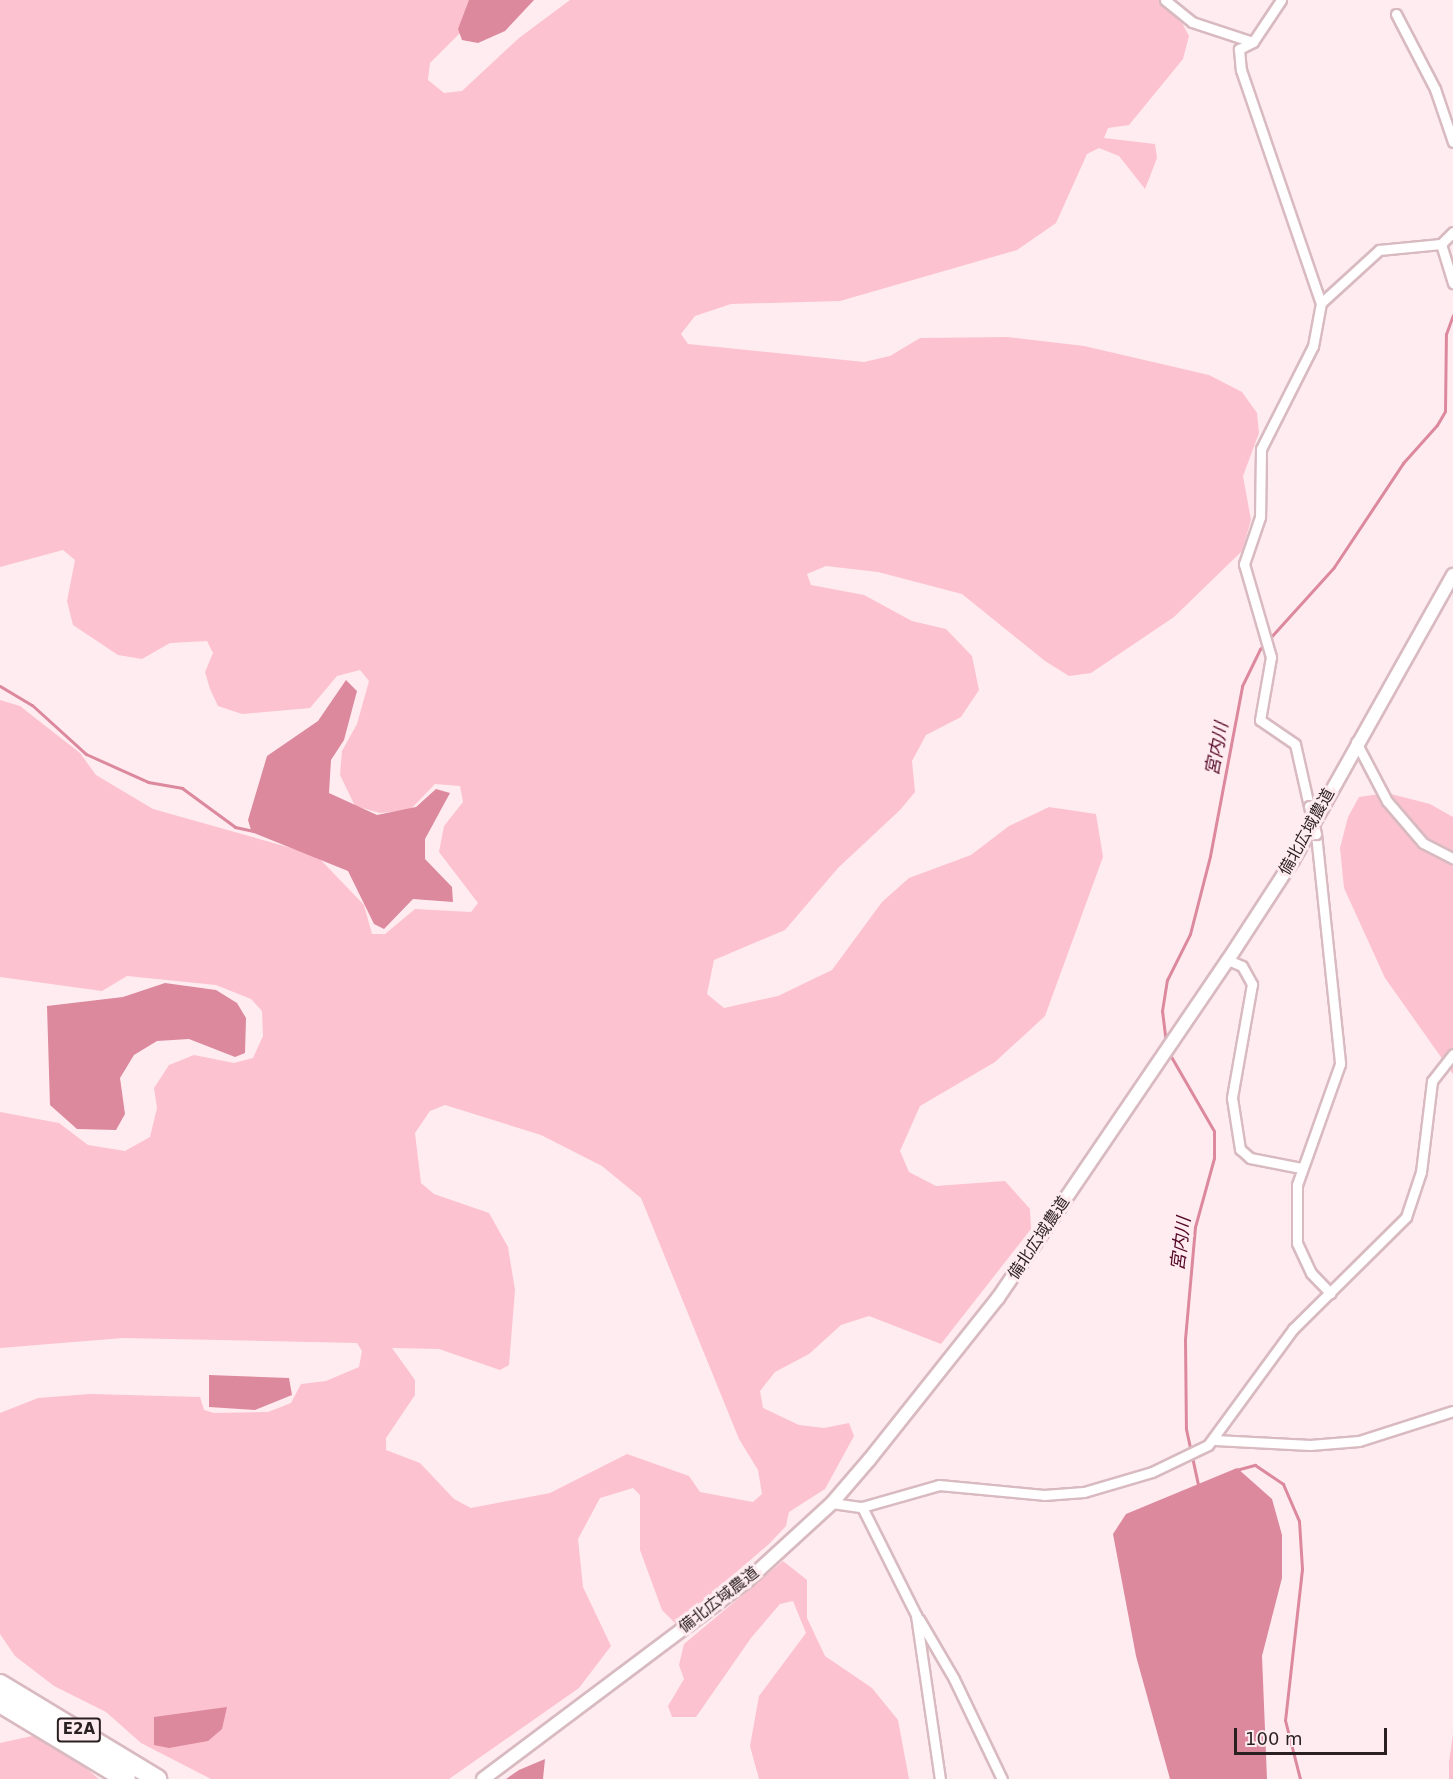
<!DOCTYPE html>
<html>
<head>
<meta charset="utf-8">
<style>
	body { margin:0 }
	#map { position:relative; width:1453px; height:1779px; overflow:hidden; background:#ffecf0; font-family:"DejaVu Sans","Noto Sans JP",sans-serif }
	div>[style] { position:absolute }
	.green>* { inset:0; background:#fdc2cf }
	.water>* { inset:0; background:#dc889d }
	.stream>* { height:3px; margin:-1.5px; padding:0 1.5px; transform-origin:1.5px; border-radius:1.5px; background:#dc889d }
	.roads { filter:drop-shadow(2px 0 #d8bac0) drop-shadow(-2px 0 #d8bac0) drop-shadow(0 2px #d8bac0) drop-shadow(0 -2px #d8bac0) }
	.minor>* { height:9px; margin:-4.5px; padding:0 4.5px; transform-origin:4.5px; border-radius:4.5px; background:#fff }
	.tertiary>* { height:12px; margin:-6px; padding:0 6px; transform-origin:6px; border-radius:6px; background:#fff }
	.motorway>* { height:18px; margin:-9px; padding:0 9px; transform-origin:9px; border-radius:9px; background:#fff }
	.bridges { filter:drop-shadow(2px 0 #d8bac0) drop-shadow(-2px 0 #d8bac0) drop-shadow(0 2px #d8bac0) drop-shadow(0 -2px #d8bac0) }
	.minor-bridge>* { height:9px; margin:-4.5px; padding:0 4.5px; transform-origin:4.5px; border-radius:4.5px; background:#fff }
	span { translate:-50% -50%; white-space:nowrap; text-align:center; line-height:1.15; -webkit-text-stroke:6px #ffecf0; paint-order:stroke }
	.shield-label span { padding:2px 4px; background:#ffecf0; border:2px solid; border-radius:4px; -webkit-text-stroke-width:0 }
	.shield-label { font-size:15px; color:#2a1f21; font-weight:700 }
	.street-label { font-size:16px; color:#2a1f21 }
	.water-label { font-size:18px; color:#530625; font-style:italic }
	.scale { position:absolute; left:1234px; top:1728px; width:153px; height:27px; box-sizing:border-box; border:3px solid #2a1f21; border-top:0; padding-left:8px; font-size:18px; line-height:21px; white-space:nowrap; color:#2a1f21; -webkit-text-stroke:4px #ffecf0; paint-order:stroke }
</style>
</head>
<body>
<div id="map">
	<div class="green">
		<i style="clip-path:polygon(evenodd,0 0,480px 0,467px 26px,430px 63px,428px 80px,444px 93px,462px 91px,519px 38px,570px 0,1170px 0,1189px 36px,1183px 59px,1129px 125px,1108px 128px,1104px 138px,1155px 144px,1157px 158px,1145px 189px,1119px 156px,1099px 148px,1087px 154px,1056px 223px,1017px 250px,840px 301px,731px 304px,695px 316px,681px 334px,688px 344px,864px 362px,890px 356px,920px 338px,1007px 337px,1084px 346px,1209px 375px,1242px 392px,1257px 413px,1259px 433px,1243px 476px,1251px 520px,1242px 551px,1174px 617px,1091px 673px,1069px 676px,1045px 661px,962px 594px,878px 572px,826px 566px,807px 574px,811px 585px,864px 595px,912px 621px,946px 629px,972px 656px,979px 690px,961px 717px,926px 735px,912px 761px,915px 792px,900px 810px,838px 868px,785px 930px,714px 960px,707px 994px,724px 1008px,778px 996px,832px 970px,882px 902px,909px 878px,971px 855px,1009px 826px,1049px 807px,1096px 814px,1103px 857px,1045px 1016px,995px 1062px,920px 1106px,900px 1151px,909px 1172px,936px 1186px,1005px 1181px,1030px 1209px,1031px 1229px,941px 1344px,869px 1316px,841px 1325px,809px 1354px,775px 1372px,760px 1391px,763px 1408px,799px 1425px,824px 1428px,849px 1423px,854px 1436px,825px 1489px,789px 1512px,786px 1526px,769px 1544px,676px 1624px,662px 1610px,640px 1550px,640px 1495px,633px 1488px,600px 1498px,578px 1539px,583px 1587px,611px 1646px,579px 1688px,449px 1779px,211px 1779px,141px 1743px,106px 1712px,54px 1686px,15px 1656px,0 1634px,0 1413px,38px 1398px,90px 1394px,200px 1397px,204px 1410px,214px 1413px,268px 1412px,291px 1403px,301px 1384px,326px 1381px,359px 1367px,362px 1351px,357px 1343px,123px 1338px,0 1348px,0 1112px,59px 1123px,88px 1145px,125px 1151px,150px 1137px,157px 1108px,154px 1088px,169px 1065px,194px 1055px,234px 1063px,253px 1058px,263px 1036px,262px 1011px,251px 999px,216px 985px,127px 976px,102px 991px,0 977px,0 700px,20px 706px,80px 753px,96px 775px,153px 809px,316px 855px,364px 905px,372px 934px,385px 934px,415px 909px,471px 912px,478px 903px,439px 852px,444px 826px,463px 802px,460px 786px,435px 784px,410px 810px,380px 813px,355px 806px,340px 775px,342px 751px,357px 724px,369px 681px,360px 670px,337px 676px,310px 708px,242px 714px,218px 706px,210px 689px,205px 672px,213px 653px,207px 641px,170px 643px,142px 659px,118px 655px,73px 625px,67px 601px,75px 560px,63px 550px,0 567px,0 0,445px 1105px,541px 1135px,602px 1166px,641px 1198px,739px 1439px,758px 1470px,762px 1494px,753px 1502px,700px 1492px,689px 1476px,627px 1454px,550px 1493px,471px 1508px,454px 1499px,420px 1463px,386px 1450px,386px 1438px,415px 1395px,415px 1380px,392px 1348px,439px 1349px,500px 1370px,509px 1365px,515px 1290px,508px 1247px,489px 1213px,434px 1194px,421px 1183px,415px 1133px,430px 1111px,445px 1105px)"></i>
		<i style="clip-path:polygon(1387px 793px,1430px 804px,1453px 817px,1453px 1074px,1385px 978px,1344px 888px,1340px 848px,1348px 817px,1359px 797px)"></i>
		<i style="clip-path:polygon(783px 1561px,807px 1580px,807px 1618px,825px 1656px,872px 1688px,898px 1720px,909px 1779px,759px 1779px,750px 1746px,759px 1696px,806px 1633px,793px 1601px,780px 1604px,751px 1638px,696px 1717px,672px 1717px,668px 1706px,684px 1679px,679px 1665px,684px 1644px)"></i>
		<i style="clip-path:polygon(1453px 1734px,1453px 1779px,1449px 1779px,1449px 1762px)"></i>
		<i style="clip-path:polygon(32px 1736px,60px 1747px,99px 1779px,0 1779px,0 1743px)"></i>
	</div>
	<div class="water">
		<i style="clip-path:polygon(469px 0,534px 0,505px 31px,478px 43px,462px 40px,458px 29px)"></i>
		<i style="clip-path:polygon(346px 680px,357px 691px,344px 740px,331px 760px,329px 793px,377px 815px,416px 807px,436px 789px,450px 793px,425px 839px,425px 859px,452px 887px,453px 902px,413px 899px,384px 929px,374px 924px,348px 871px,244px 829px,251px 830px,248px 820px,267px 756px,318px 721px)"></i>
		<i style="clip-path:polygon(165px 983px,216px 990px,237px 1003px,246px 1018px,245px 1053px,235px 1057px,189px 1039px,157px 1041px,134px 1055px,120px 1078px,125px 1114px,116px 1130px,77px 1129px,50px 1105px,47px 1006px,123px 997px)"></i>
		<i style="clip-path:polygon(209px 1375px,289px 1378px,292px 1395px,255px 1410px,209px 1407px)"></i>
		<i style="clip-path:polygon(1237px 1468px,1272px 1499px,1282px 1535px,1282px 1578px,1262px 1656px,1267px 1779px,1170px 1779px,1136px 1656px,1113px 1534px,1126px 1514px)"></i>
		<i style="clip-path:polygon(227px 1707px,222px 1729px,208px 1741px,169px 1748px,154px 1745px,154px 1717px)"></i>
		<i style="clip-path:polygon(545px 1759px,543px 1779px,506px 1779px,519px 1770px)"></i>
	</div>
	<div class="stream">
		<i style="left:0;top:686px;width:37px;rotate:31deg"></i>
		<i style="left:32px;top:705px;width:73px;rotate:42.2deg"></i>
		<i style="left:86px;top:754px;width:68px;rotate:24.3deg"></i>
		<i style="left:148px;top:782px;width:35px;rotate:10deg"></i>
		<i style="left:182px;top:788px;width:66px;rotate:36.3deg"></i>
		<i style="left:235px;top:827px;width:19px;rotate:12deg"></i>
		<i style="left:1166px;top:1043px;width:32px;rotate:-97deg"></i>
		<i style="left:1162px;top:1011px;width:31px;rotate:-81deg"></i>
		<i style="left:1167px;top:980px;width:51px;rotate:-63.4deg"></i>
		<i style="left:1190px;top:934px;width:81px;rotate:-75.6deg"></i>
		<i style="left:1210px;top:856px;width:173px;rotate:-79.3deg"></i>
		<i style="left:1242px;top:686px;width:41px;rotate:-64.1deg"></i>
		<i style="left:1260px;top:649px;width:110px;rotate:-47.9deg"></i>
		<i style="left:1334px;top:567px;width:125px;rotate:-56.4deg"></i>
		<i style="left:1403px;top:463px;width:51px;rotate:-48.2deg"></i>
		<i style="left:1437px;top:425px;width:16px;rotate:-60deg"></i>
		<i style="left:1445px;top:411px;width:77px;rotate:-89.3deg"></i>
		<i style="left:1446px;top:334px;width:20px;rotate:-70deg"></i>
		<i style="left:1169px;top:1053px;width:90px;rotate:60deg"></i>
		<i style="left:1214px;top:1131px;width:27px;rotate:90deg"></i>
		<i style="left:1214px;top:1158px;width:72px;rotate:105.4deg"></i>
		<i style="left:1195px;top:1227px;width:112px;rotate:95.1deg"></i>
		<i style="left:1185px;top:1339px;width:90px;rotate:89.4deg"></i>
		<i style="left:1186px;top:1429px;width:61px;rotate:77.8deg"></i>
		<i style="left:1236px;top:1470px;width:20px;rotate:-15deg"></i>
		<i style="left:1255px;top:1465px;width:34px;rotate:34deg"></i>
		<i style="left:1283px;top:1484px;width:40px;rotate:66.6deg"></i>
		<i style="left:1299px;top:1521px;width:48px;rotate:86.4deg"></i>
		<i style="left:1302px;top:1569px;width:152px;rotate:96.4deg"></i>
		<i style="left:1285px;top:1720px;width:61px;rotate:75.7deg"></i>
	</div>
	<div class="roads">
		<div class="minor">
			<i style="left:1165px;top:0;width:35px;rotate:39deg"></i>
			<i style="left:1192px;top:22px;width:64px;rotate:18.2deg"></i>
			<i style="left:1281px;top:0;width:50px;rotate:123.7deg"></i>
			<i style="left:1253px;top:42px;width:16px;rotate:153deg"></i>
			<i style="left:1239px;top:49px;width:21px;rotate:85deg"></i>
			<i style="left:1241px;top:70px;width:246px;rotate:71.1deg"></i>
			<i style="left:1321px;top:303px;width:44px;rotate:100.5deg"></i>
			<i style="left:1313px;top:346px;width:115px;rotate:116.8deg"></i>
			<i style="left:1261px;top:449px;width:68px;rotate:90.8deg"></i>
			<i style="left:1260px;top:517px;width:50px;rotate:108.8deg"></i>
			<i style="left:1244px;top:564px;width:97px;rotate:73.8deg"></i>
			<i style="left:1271px;top:657px;width:64px;rotate:99.9deg"></i>
			<i style="left:1260px;top:720px;width:42px;rotate:34.4deg"></i>
			<i style="left:1295px;top:744px;width:64px;rotate:77.3deg"></i>
			<i style="left:1396px;top:14px;width:85px;rotate:62.5deg"></i>
			<i style="left:1435px;top:89px;width:56px;rotate:71.2deg"></i>
			<i style="left:1441px;top:244px;width:41px;rotate:72.9deg"></i>
			<i style="left:1321px;top:303px;width:79px;rotate:-42.4deg"></i>
			<i style="left:1379px;top:250px;width:62px;rotate:-5.5deg"></i>
			<i style="left:1441px;top:244px;width:17px;rotate:-45deg"></i>
			<i style="left:1356px;top:742px;width:67px;rotate:62.3deg"></i>
			<i style="left:1387px;top:801px;width:55px;rotate:49.4deg"></i>
			<i style="left:1423px;top:843px;width:34px;rotate:27deg"></i>
			<i style="left:1316px;top:834px;width:231px;rotate:84deg"></i>
			<i style="left:1340px;top:1064px;width:128px;rotate:109.6deg"></i>
			<i style="left:1297px;top:1185px;width:58px;rotate:90deg"></i>
			<i style="left:1297px;top:1243px;width:33px;rotate:65deg"></i>
			<i style="left:1311px;top:1273px;width:28px;rotate:46deg"></i>
			<i style="left:1228px;top:960px;width:15px;rotate:23deg"></i>
			<i style="left:1242px;top:966px;width:21px;rotate:61deg"></i>
			<i style="left:1252px;top:984px;width:116px;rotate:100deg"></i>
			<i style="left:1232px;top:1098px;width:52px;rotate:81.1deg"></i>
			<i style="left:1240px;top:1149px;width:13px;rotate:42deg"></i>
			<i style="left:1250px;top:1158px;width:52px;rotate:11.1deg"></i>
			<i style="left:1215px;top:1440px;width:95px;rotate:3deg"></i>
			<i style="left:1310px;top:1445px;width:49px;rotate:-4.7deg"></i>
			<i style="left:1359px;top:1441px;width:99px;rotate:-17.7deg"></i>
			<i style="left:832px;top:1503px;width:30px;rotate:8deg"></i>
			<i style="left:862px;top:1507px;width:80px;rotate:-15.9deg"></i>
			<i style="left:939px;top:1485px;width:105px;rotate:5.4deg"></i>
			<i style="left:1044px;top:1495px;width:40px;rotate:-4.3deg"></i>
			<i style="left:1084px;top:1492px;width:71px;rotate:-16.4deg"></i>
			<i style="left:1152px;top:1472px;width:62px;rotate:-25.7deg"></i>
			<i style="left:1208px;top:1445px;width:144px;rotate:-53.8deg"></i>
			<i style="left:1293px;top:1329px;width:159px;rotate:-44.7deg"></i>
			<i style="left:1406px;top:1217px;width:47px;rotate:-71.6deg"></i>
			<i style="left:1421px;top:1172px;width:92px;rotate:-83.1deg"></i>
			<i style="left:1432px;top:1081px;width:34px;rotate:-52deg"></i>
			<i style="left:862px;top:1507px;width:121px;rotate:63.4deg"></i>
			<i style="left:916px;top:1615px;width:166px;rotate:81.7deg"></i>
			<i style="left:919px;top:1619px;width:69px;rotate:59.7deg"></i>
			<i style="left:954px;top:1679px;width:111px;rotate:64.4deg"></i>
		</div>
		<div class="tertiary">
			<i style="left:483px;top:1779px;width:331px;rotate:-36.9deg"></i>
			<i style="left:748px;top:1580px;width:114px;rotate:-42.5deg"></i>
			<i style="left:832px;top:1503px;width:57px;rotate:-49.3deg"></i>
			<i style="left:869px;top:1460px;width:207px;rotate:-51.5deg"></i>
			<i style="left:998px;top:1298px;width:409px;rotate:-55.8deg"></i>
			<i style="left:1228px;top:960px;width:119px;rotate:-57deg"></i>
			<i style="left:1293px;top:860px;width:327px;rotate:-60.7deg"></i>
		</div>
		<div class="motorway">
			<i style="left:0;top:1684px;width:184px;rotate:31.2deg"></i>
			<i style="left:0;top:1703px;width:147px;rotate:31.1deg"></i>
		</div>
	</div>
	<div class="bridges">
		<div class="minor-bridge">
			<i style="left:1309px;top:806px;width:29px;rotate:76deg"></i>
		</div>
	</div>
	<div class="shield-label">
		<span style="left:79px;top:1730px">E2A</span>
	</div>
	<div class="street-label">
		<span style="left:1307px;top:832px;rotate:-61deg">備北広域農道</span>
		<span style="left:1039px;top:1238px;rotate:-56deg">備北広域農道</span>
		<span style="left:719px;top:1600px;rotate:-38deg">備北広域農道</span>
	</div>
	<div class="water-label">
		<span style="left:1217px;top:749px;rotate:-79deg">宮内川</span>
		<span style="left:1181px;top:1244px;rotate:-83deg">宮内川</span>
	</div>
	<div class="scale">100 m</div>
</div>
</body>
</html>
